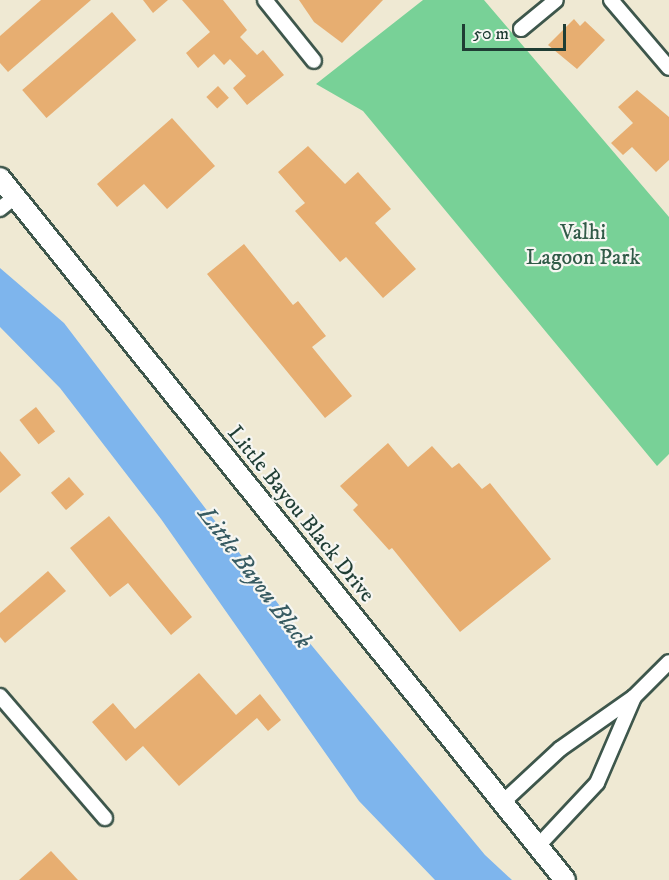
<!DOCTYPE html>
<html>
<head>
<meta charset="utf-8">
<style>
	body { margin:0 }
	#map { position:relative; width:669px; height:880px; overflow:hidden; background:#efe9d3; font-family:"IM FELL DW Pica",serif }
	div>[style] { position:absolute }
	.green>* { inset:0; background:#78d197 }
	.water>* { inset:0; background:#7eb5ed }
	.building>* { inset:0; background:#e7ae71; transform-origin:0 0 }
	.roads { filter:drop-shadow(2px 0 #3e574c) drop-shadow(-2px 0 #3e574c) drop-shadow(0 2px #3e574c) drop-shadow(0 -2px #3e574c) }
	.minor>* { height:14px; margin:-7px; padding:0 7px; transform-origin:7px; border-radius:7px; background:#fff }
	.secondary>* { height:20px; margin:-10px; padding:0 10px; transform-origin:10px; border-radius:10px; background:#fff }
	span { translate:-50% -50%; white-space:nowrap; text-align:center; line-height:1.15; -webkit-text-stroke:4.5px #f6f6f2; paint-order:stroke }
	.park-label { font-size:22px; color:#315b48 }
	.street-label { font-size:22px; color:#1f3d34 }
	.water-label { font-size:24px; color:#375b62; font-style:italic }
	.scale { position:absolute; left:462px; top:24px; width:104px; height:27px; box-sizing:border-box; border:3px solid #1f3d34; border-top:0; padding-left:8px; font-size:18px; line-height:21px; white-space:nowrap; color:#1f3d34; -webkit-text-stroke:4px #f6f6f2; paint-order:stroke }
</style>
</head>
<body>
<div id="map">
	<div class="green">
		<i style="clip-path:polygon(423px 0,484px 0,669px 217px,669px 454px,657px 466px,363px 111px,316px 84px)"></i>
	</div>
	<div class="water">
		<i style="clip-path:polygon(0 268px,64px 323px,289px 618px,485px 855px,512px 880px,435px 880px,359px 801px,161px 519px,60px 388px,0 327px)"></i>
	</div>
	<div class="building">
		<i style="clip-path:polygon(41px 0,91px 0,8px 72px,0 63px,0 36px)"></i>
		<i style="clip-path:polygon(143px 0,168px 0,153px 13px)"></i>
		<i style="clip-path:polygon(182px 0,223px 0,247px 30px,240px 37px,257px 55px,263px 50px,284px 75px,247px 105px,233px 88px,246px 76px,230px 59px,224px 65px,214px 54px,198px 68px,186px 53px,210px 32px)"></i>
		<i style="clip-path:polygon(299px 0,383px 0,342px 43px,314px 22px)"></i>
		<i style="left:112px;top:12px;width:37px;height:119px;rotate:49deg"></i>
		<i style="clip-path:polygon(574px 19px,580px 26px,585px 21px,605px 40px,577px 69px,548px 45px)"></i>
		<i style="left:218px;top:86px;width:16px;height:16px;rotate:47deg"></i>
		<i style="clip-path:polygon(637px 90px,669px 117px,669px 160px,656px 172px,632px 147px,623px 155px,611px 143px,633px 123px,618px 107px)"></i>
		<i style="clip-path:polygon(172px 118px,215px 166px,167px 209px,144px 184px,117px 207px,97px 184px)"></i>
		<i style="clip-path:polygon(308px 146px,345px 184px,358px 172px,391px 209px,375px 223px,416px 269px,383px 298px,346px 257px,340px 262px,295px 211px,305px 203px,278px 172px)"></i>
		<i style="clip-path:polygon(244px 244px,293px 305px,298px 301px,326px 336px,312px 347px,352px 396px,325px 418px,207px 274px)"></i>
		<i style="left:36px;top:407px;width:31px;height:21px;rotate:52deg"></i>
		<i style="clip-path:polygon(388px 443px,408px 467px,432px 446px,452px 468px,459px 463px,482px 489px,490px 483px,551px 559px,460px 632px,392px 548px,389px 550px,353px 510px,358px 505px,340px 486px)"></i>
		<i style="clip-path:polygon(0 451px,21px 475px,0 493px)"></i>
		<i style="left:69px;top:477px;width:23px;height:24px;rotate:49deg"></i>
		<i style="clip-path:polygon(109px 516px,192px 617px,171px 635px,128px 583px,110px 597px,70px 548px)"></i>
		<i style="clip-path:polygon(48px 571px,66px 591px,5px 643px,0 637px,0 613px)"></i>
		<i style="clip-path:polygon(199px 673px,236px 715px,260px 694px,281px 720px,268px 731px,257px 718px,179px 786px,143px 746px,126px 761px,92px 722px,113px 703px,135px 729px)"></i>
		<i style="clip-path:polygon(51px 851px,78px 880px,19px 880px)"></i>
	</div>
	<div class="roads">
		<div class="minor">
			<i style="left:265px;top:0;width:78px;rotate:51.2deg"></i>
			<i style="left:611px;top:0;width:89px;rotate:49.5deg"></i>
			<i style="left:521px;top:29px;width:45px;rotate:-39.6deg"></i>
			<i style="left:0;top:209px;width:19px;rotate:-39deg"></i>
			<i style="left:0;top:696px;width:161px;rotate:49.3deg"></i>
			<i style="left:503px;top:802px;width:78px;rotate:-42.9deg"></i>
			<i style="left:560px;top:749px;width:90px;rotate:-35.1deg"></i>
			<i style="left:634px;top:697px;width:49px;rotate:-45deg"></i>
			<i style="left:538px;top:846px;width:86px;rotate:-46.9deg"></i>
			<i style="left:597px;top:783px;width:94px;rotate:-66.7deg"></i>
		</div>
		<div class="secondary">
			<i style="left:0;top:178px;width:901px;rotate:51.17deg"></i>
		</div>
	</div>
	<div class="park-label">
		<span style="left:583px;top:245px">Valhi<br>Lagoon Park</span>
	</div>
	<div class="street-label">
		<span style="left:301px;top:514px;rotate:51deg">Little Bayou Black Drive</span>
	</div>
	<div class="water-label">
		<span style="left:254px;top:578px;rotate:53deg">Little Bayou Black</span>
	</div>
	<div class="scale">50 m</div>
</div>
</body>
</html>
